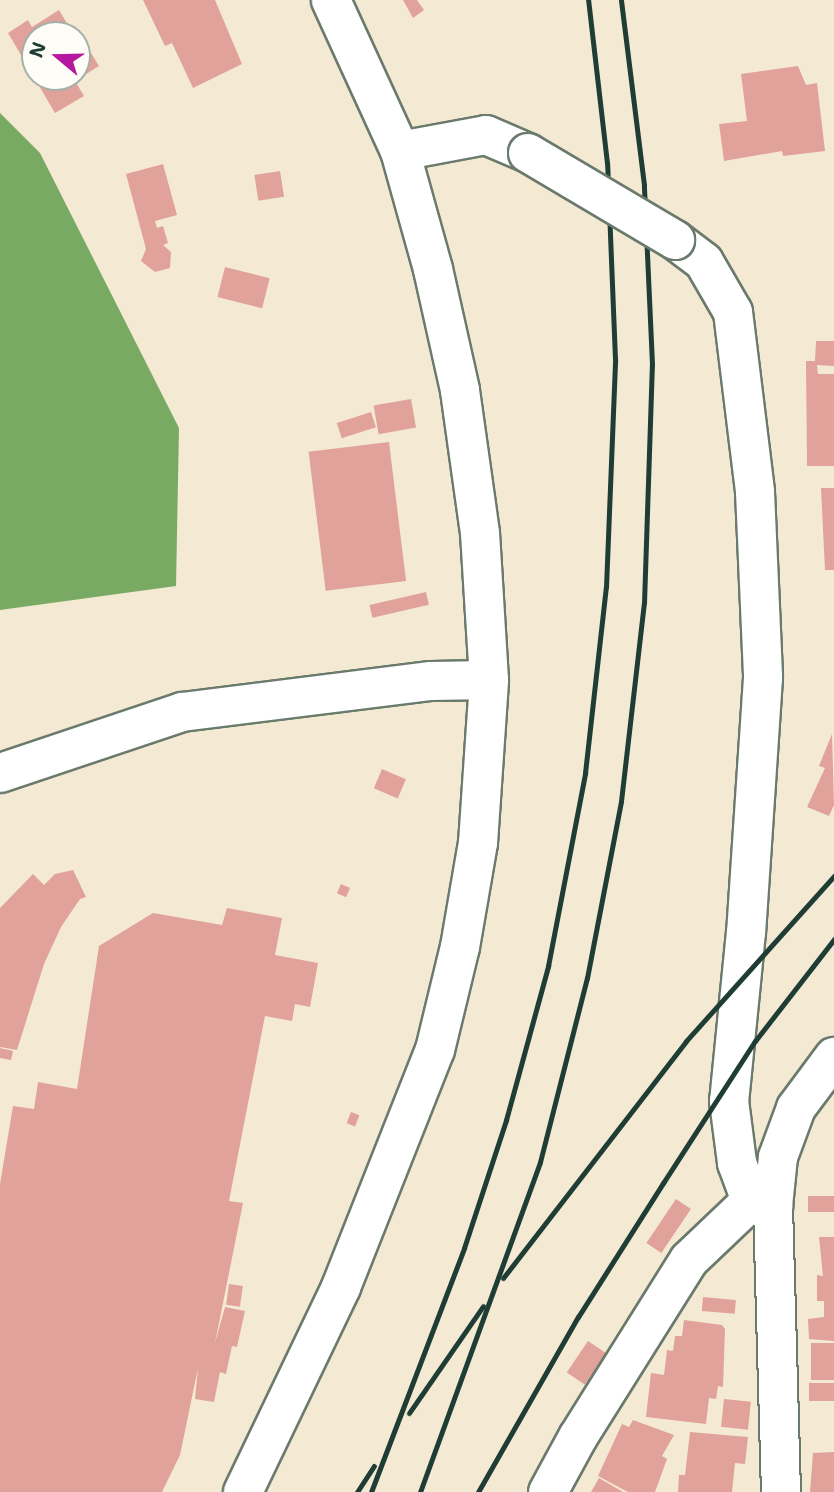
<!DOCTYPE html>
<html>
<head>
<meta charset="utf-8">
<style>
	body { margin:0 }
	#map { position:relative; width:834px; height:1492px; overflow:hidden; background:#f4ead3; font-family:"Shantell Sans",sans-serif }
	div>[style] { position:absolute }
	.forest>* { inset:0; background:#79aa64 }
	.building>* { inset:0; background:#e1a29b; transform-origin:0 0 }
	.roads { filter:drop-shadow(2px 0 #6a7a6c) drop-shadow(-2px 0 #6a7a6c) drop-shadow(0 2px #6a7a6c) drop-shadow(0 -2px #6a7a6c) }
	.minor>* { height:38px; margin:-19px; padding:0 19px; transform-origin:19px; border-radius:19px; background:#fff }
	.rail>* { height:5px; margin:-2.5px; padding:0 2.5px; transform-origin:2.5px; border-radius:2.5px; background:#1f3d34 }
	.bridges { filter:drop-shadow(2px 0 #6a7a6c) drop-shadow(-2px 0 #6a7a6c) drop-shadow(0 2px #6a7a6c) drop-shadow(0 -2px #6a7a6c) }
	.minor-bridge>* { height:38px; margin:-19px; padding:0 19px; transform-origin:19px; border-radius:19px; background:#fff }
	span { translate:-50% -50%; white-space:nowrap; text-align:center; line-height:1.15; -webkit-text-stroke:6px #fdfcf7; paint-order:stroke }
	.north { position:absolute; left:21px; top:21px; width:70px; height:70px; box-sizing:border-box; background:#fdfcf7; border:2px solid #a4b0a9; border-radius:50%; rotate:289deg; font-size:19px; font-weight:700; line-height:28px; text-align:center; color:#1f3d34 }
	.north::after { content:''; display:block; margin:auto; width:24px; height:32px; background:#b5179e; clip-path:polygon(50% 0,100% 100%,50% 72%,0 100%) }
</style>
</head>
<body>
<div id="map">
	<div class="forest">
		<i style="clip-path:polygon(0 113px,40px 153px,179px 428px,176px 586px,0 610px)"></i>
	</div>
	<div class="building">
		<i style="clip-path:polygon(143px 0,215px 0,242px 64px,193px 88px,172px 43px,165px 46px)"></i>
		<i style="clip-path:polygon(403px 0,417px 0,424px 10px,413px 18px)"></i>
		<i style="clip-path:polygon(59px 10px,74px 35px,35px 35px,35px 77px,77px 77px,77px 30px,99px 66px,75px 81px,84px 96px,55px 113px,8px 33px,28px 20px,32px 27px)"></i>
		<i style="clip-path:polygon(798px 66px,806px 85px,817px 83px,825px 151px,783px 156px,782px 151px,724px 161px,719px 124px,747px 121px,741px 74px)"></i>
		<i style="clip-path:polygon(163px 164px,177px 215px,155px 221px,157px 228px,163px 226px,168px 243px,163px 245px,171px 252px,170px 268px,155px 272px,141px 261px,146px 249px,126px 174px)"></i>
		<i style="left:280px;top:171px;width:26px;height:26px;rotate:81deg"></i>
		<i style="left:225px;top:267px;width:46px;height:31px;rotate:14deg"></i>
		<i style="clip-path:polygon(816px 341px,834px 341px,834px 366px,817px 365px,818px 374px,834px 374px,834px 466px,807px 466px,806px 361px,815px 361px)"></i>
		<i style="left:411px;top:399px;width:29px;height:38px;rotate:80deg"></i>
		<i style="left:371px;top:412px;width:16px;height:36px;rotate:72deg"></i>
		<i style="left:389px;top:442px;width:140px;height:81px;rotate:83deg"></i>
		<i style="clip-path:polygon(821px 488px,834px 488px,834px 570px,825px 570px)"></i>
		<i style="left:426px;top:592px;width:13px;height:58px;rotate:77deg"></i>
		<i style="clip-path:polygon(832px 734px,834px 805px,829px 816px,807px 807px,825px 768px,819px 766px)"></i>
		<i style="left:382px;top:769px;width:26px;height:21px;rotate:23deg"></i>
		<i style="clip-path:polygon(73px 870px,86px 897px,80px 899px,61px 927px,44px 964px,17px 1050px,0 1047px,0 908px,33px 874px,44px 885px,55px 874px)"></i>
		<i style="left:341px;top:884px;width:10px;height:10px;rotate:24deg"></i>
		<i style="clip-path:polygon(227px 908px,282px 918px,275px 955px,318px 963px,310px 1007px,295px 1004px,292px 1021px,265px 1016px,229px 1201px,243px 1203px,215px 1343px,225px 1307px,245px 1311px,237px 1347px,232px 1346px,226px 1374px,220px 1372px,214px 1402px,195px 1399px,198px 1368px,180px 1455px,162px 1492px,0 1492px,0 1184px,13px 1106px,34px 1109px,38px 1082px,77px 1089px,99px 946px,153px 913px,222px 925px)"></i>
		<i style="clip-path:polygon(0 1048px,13px 1051px,11px 1060px,0 1058px)"></i>
		<i style="left:351px;top:1112px;width:9px;height:12px;rotate:21deg"></i>
		<i style="left:808px;top:1196px;width:26px;height:16px"></i>
		<i style="left:676px;top:1199px;width:18px;height:53px;rotate:34deg"></i>
		<i style="clip-path:polygon(819px 1237px,834px 1237px,834px 1341px,809px 1339px,808px 1319px,824px 1317px,824px 1301px,817px 1301px,817px 1275px,823px 1276px)"></i>
		<i style="left:229px;top:1284px;width:14px;height:21px;rotate:8deg"></i>
		<i style="left:703px;top:1297px;width:33px;height:14px;rotate:5deg"></i>
		<i style="clip-path:polygon(684px 1320px,722px 1325px,725px 1329px,723px 1387px,718px 1386px,716px 1399px,709px 1398px,706px 1424px,646px 1417px,651px 1373px,664px 1375px,667px 1350px,673px 1351px,675px 1336px,682px 1336px)"></i>
		<i style="left:588px;top:1341px;width:22px;height:38px;rotate:34deg"></i>
		<i style="left:811px;top:1343px;width:23px;height:37px"></i>
		<i style="left:809px;top:1383px;width:25px;height:18px"></i>
		<i style="left:724px;top:1399px;width:27px;height:28px;rotate:6deg"></i>
		<i style="clip-path:polygon(633px 1420px,674px 1435px,662px 1456px,667px 1459px,655px 1492px,628px 1492px,598px 1476px,622px 1424px,629px 1427px)"></i>
		<i style="clip-path:polygon(690px 1432px,748px 1437px,745px 1464px,735px 1463px,732px 1492px,678px 1492px,679px 1475px,685px 1475px)"></i>
		<i style="clip-path:polygon(834px 1452px,834px 1492px,810px 1492px,813px 1453px)"></i>
		<i style="clip-path:polygon(599px 1478px,623px 1492px,591px 1492px)"></i>
	</div>
	<div class="roads">
		<div class="minor">
			<i style="left:400px;top:151px;width:87px;rotate:-10.5deg"></i>
			<i style="left:486px;top:135px;width:46px;rotate:23.2deg"></i>
			<i style="left:675px;top:240px;width:36px;rotate:37deg"></i>
			<i style="left:704px;top:262px;width:58px;rotate:59.9deg"></i>
			<i style="left:733px;top:312px;width:181px;rotate:83deg"></i>
			<i style="left:755px;top:492px;width:186px;rotate:87.5deg"></i>
			<i style="left:763px;top:678px;width:255px;rotate:93.8deg"></i>
			<i style="left:746px;top:932px;width:170px;rotate:95.7deg"></i>
			<i style="left:729px;top:1101px;width:63px;rotate:82.6deg"></i>
			<i style="left:737px;top:1163px;width:40px;rotate:69.8deg"></i>
			<i style="left:0;top:773px;width:192px;rotate:-18.5deg"></i>
			<i style="left:182px;top:712px;width:251px;rotate:-7.1deg"></i>
			<i style="left:431px;top:681px;width:58px;rotate:-1deg"></i>
			<i style="left:773px;top:1206px;width:286px;rotate:88.4deg"></i>
			<i style="left:243px;top:1492px;width:227px;rotate:-64.4deg"></i>
			<i style="left:341px;top:1287px;width:255px;rotate:-68.4deg"></i>
			<i style="left:435px;top:1050px;width:106px;rotate:-76.4deg"></i>
			<i style="left:460px;top:947px;width:106px;rotate:-80.2deg"></i>
			<i style="left:478px;top:843px;width:163px;rotate:-86.1deg"></i>
			<i style="left:489px;top:680px;width:147px;rotate:-93.5deg"></i>
			<i style="left:480px;top:533px;width:144px;rotate:-98deg"></i>
			<i style="left:460px;top:390px;width:124px;rotate:-102.6deg"></i>
			<i style="left:433px;top:269px;width:123px;rotate:-105.6deg"></i>
			<i style="left:400px;top:151px;width:166px;rotate:-114.6deg"></i>
			<i style="left:548px;top:1492px;width:63px;rotate:-61.4deg"></i>
			<i style="left:578px;top:1437px;width:209px;rotate:-57.9deg"></i>
			<i style="left:689px;top:1260px;width:86px;rotate:-43.6deg"></i>
			<i style="left:751px;top:1201px;width:23px;rotate:13deg"></i>
			<i style="left:773px;top:1206px;width:49px;rotate:-84.2deg"></i>
			<i style="left:778px;top:1157px;width:52px;rotate:-69.8deg"></i>
			<i style="left:796px;top:1108px;width:64px;rotate:-53.3deg"></i>
		</div>
	</div>
	<div class="rail">
		<i style="left:503px;top:1278px;width:299px;rotate:-52.3deg"></i>
		<i style="left:686px;top:1041px;width:222px;rotate:-48.1deg"></i>
		<i style="left:409px;top:1413px;width:130px;rotate:-55.3deg"></i>
		<i style="left:357px;top:1492px;width:31px;rotate:-57deg"></i>
		<i style="left:371px;top:1492px;width:261px;rotate:-69.1deg"></i>
		<i style="left:464px;top:1248px;width:135px;rotate:-71.8deg"></i>
		<i style="left:506px;top:1120px;width:160px;rotate:-74.7deg"></i>
		<i style="left:548px;top:966px;width:197px;rotate:-79.1deg"></i>
		<i style="left:585px;top:773px;width:187px;rotate:-83.6deg"></i>
		<i style="left:606px;top:587px;width:228px;rotate:-87.7deg"></i>
		<i style="left:615px;top:359px;width:196px;rotate:-92.3deg"></i>
		<i style="left:607px;top:163px;width:164px;rotate:-96.6deg"></i>
		<i style="left:420px;top:1492px;width:351px;rotate:-70deg"></i>
		<i style="left:540px;top:1162px;width:190px;rotate:-75.7deg"></i>
		<i style="left:587px;top:978px;width:180px;rotate:-79.1deg"></i>
		<i style="left:621px;top:801px;width:199px;rotate:-83.4deg"></i>
		<i style="left:644px;top:603px;width:239px;rotate:-88.1deg"></i>
		<i style="left:652px;top:364px;width:179px;rotate:-92.6deg"></i>
		<i style="left:644px;top:185px;width:186px;rotate:-97.1deg"></i>
		<i style="left:478px;top:1492px;width:202px;rotate:-60.3deg"></i>
		<i style="left:578px;top:1317px;width:159px;rotate:-57.6deg"></i>
		<i style="left:663px;top:1183px;width:169px;rotate:-57.1deg"></i>
		<i style="left:755px;top:1041px;width:129px;rotate:-52.2deg"></i>
	</div>
	<div class="bridges">
		<div class="minor-bridge">
			<i style="left:528px;top:153px;width:171px;rotate:30.6deg"></i>
		</div>
	</div>
	<div class="north">N</div>
</div>
</body>
</html>
